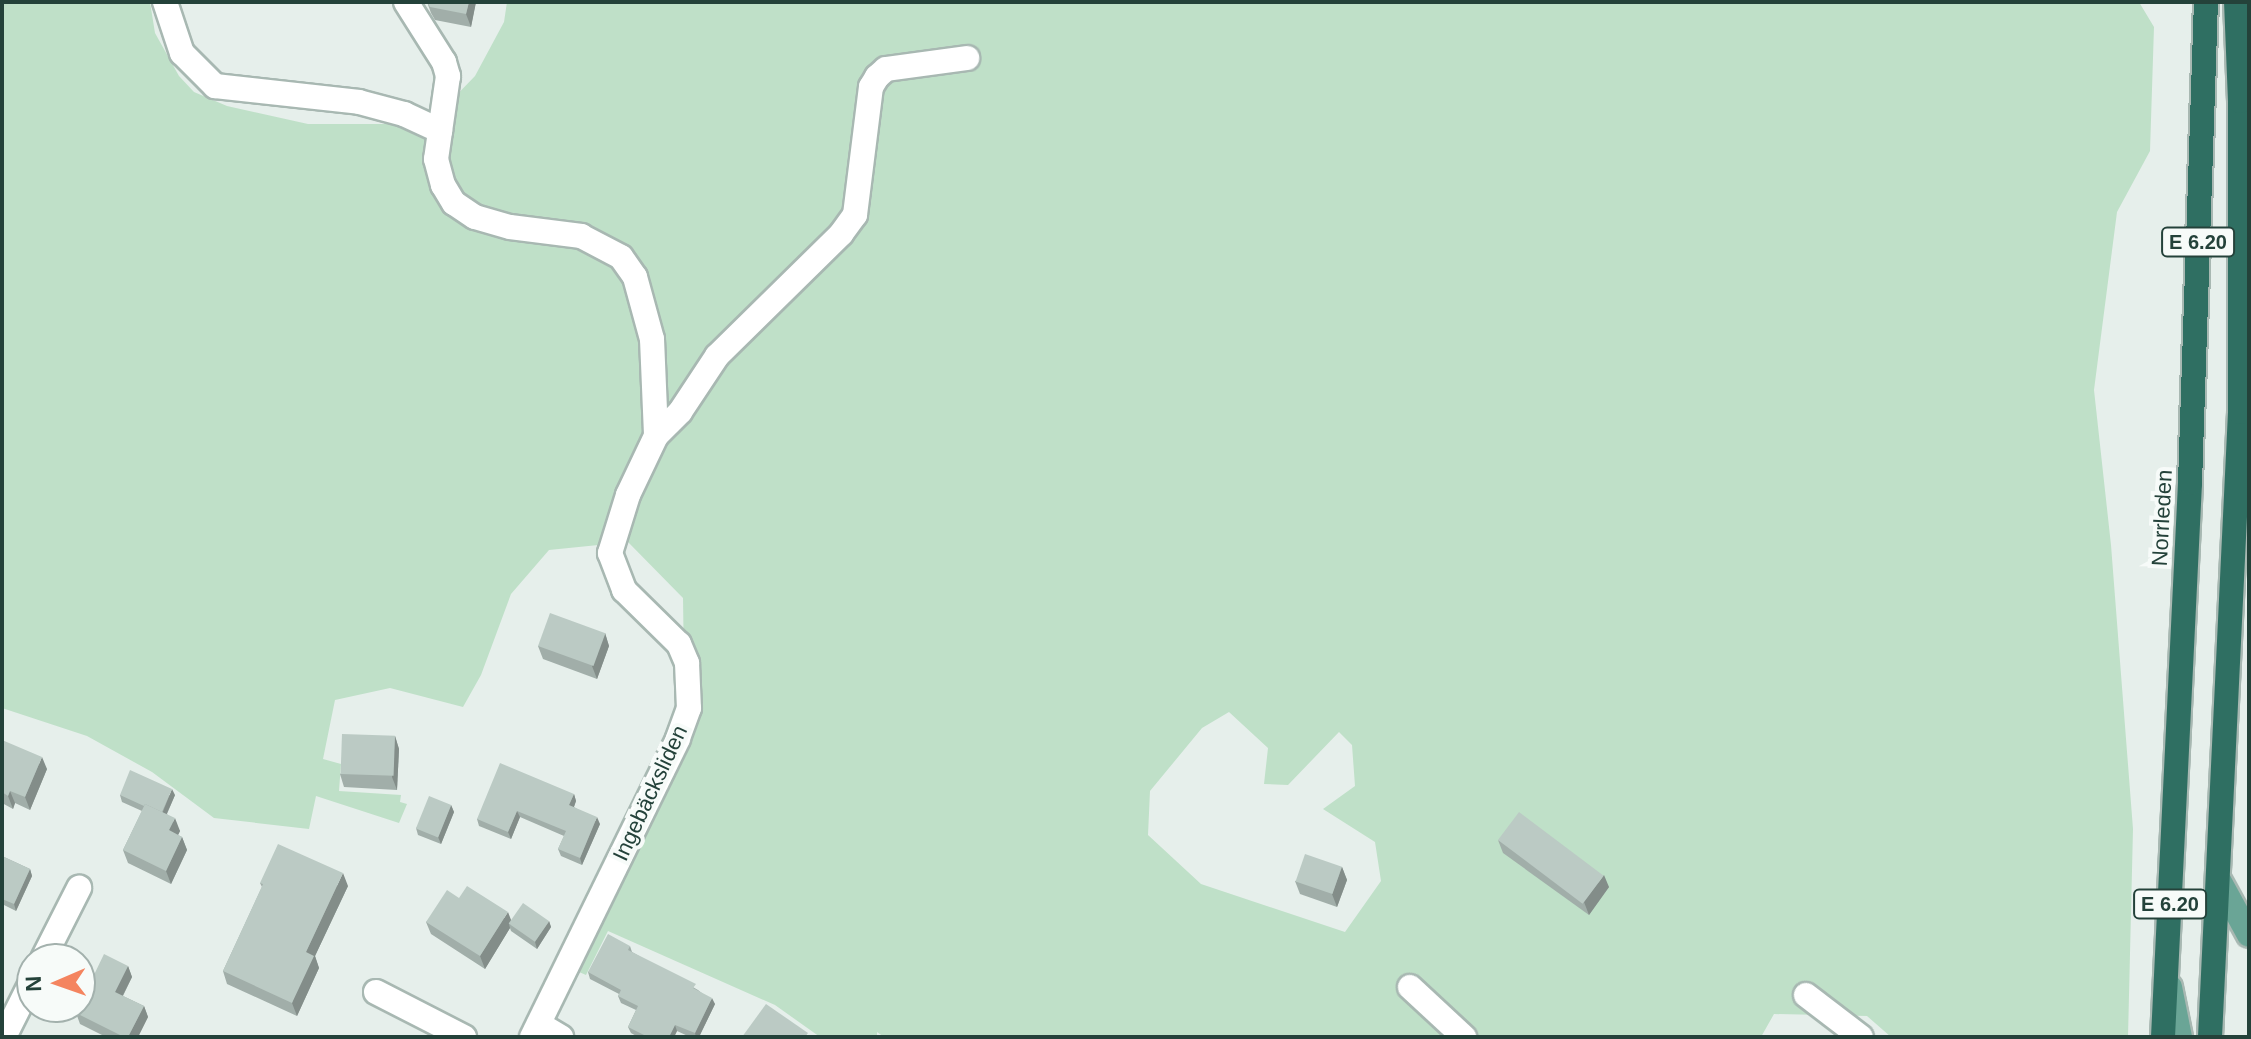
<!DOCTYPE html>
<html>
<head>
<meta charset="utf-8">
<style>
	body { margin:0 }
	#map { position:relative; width:2251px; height:1039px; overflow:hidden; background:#e6efeb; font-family:Arial,sans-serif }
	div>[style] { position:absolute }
	.green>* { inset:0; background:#bfe0c8 }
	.roads { filter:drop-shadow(2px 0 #a8b8b2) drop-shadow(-2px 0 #a8b8b2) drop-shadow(0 2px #a8b8b2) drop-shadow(0 -2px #a8b8b2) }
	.minor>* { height:24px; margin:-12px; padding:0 12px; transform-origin:12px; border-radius:12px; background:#fff }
	.major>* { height:24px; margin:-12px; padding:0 12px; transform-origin:12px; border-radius:12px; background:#6aa596 }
	.highway>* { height:24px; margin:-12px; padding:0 12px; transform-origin:12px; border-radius:12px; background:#2f6f62 }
	.wall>* { inset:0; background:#a1aea9 }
	.shaded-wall>* { inset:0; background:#838d89 }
	.building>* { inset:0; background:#bbcac4; transform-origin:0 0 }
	span { translate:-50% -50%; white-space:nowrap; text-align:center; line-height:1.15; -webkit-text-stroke:8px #f7fbf9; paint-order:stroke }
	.shield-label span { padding:2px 6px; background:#f7fbf9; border:2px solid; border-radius:6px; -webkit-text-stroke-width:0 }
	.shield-label { font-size:20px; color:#24423a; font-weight:700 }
	.street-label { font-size:22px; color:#24423a }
	.frame { position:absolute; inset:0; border:4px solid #24423a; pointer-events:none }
	.north { position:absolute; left:16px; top:943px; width:80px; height:80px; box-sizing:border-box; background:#f7fbf9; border:2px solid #a3b1ad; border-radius:50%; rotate:268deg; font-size:22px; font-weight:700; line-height:32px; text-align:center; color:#24423a }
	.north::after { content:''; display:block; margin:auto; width:28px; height:36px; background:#f4845f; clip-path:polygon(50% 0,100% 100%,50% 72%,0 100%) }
</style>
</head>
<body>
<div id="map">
	<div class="green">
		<i style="clip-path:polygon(evenodd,2px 2px,150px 2px,155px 33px,179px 76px,194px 92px,227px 106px,308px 124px,386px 124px,414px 119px,446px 106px,475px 76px,504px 22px,507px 2px,2139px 2px,2154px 27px,2150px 151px,2117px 212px,2094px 390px,2111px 545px,2133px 829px,2128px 1037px,1891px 1037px,1867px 1016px,1774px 1014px,1761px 1037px,884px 1037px,877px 1032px,877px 1037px,820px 1037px,775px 1005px,608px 931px,586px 975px,579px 972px,601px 914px,685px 739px,683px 598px,628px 542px,549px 550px,511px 594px,481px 675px,463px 707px,390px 688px,335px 700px,323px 759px,341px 764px,339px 791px,401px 795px,400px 802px,407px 804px,399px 823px,316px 796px,309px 829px,214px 818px,152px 772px,87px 736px,2px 708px,2px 2px,1229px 712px,1268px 748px,1264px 784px,1288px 785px,1339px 732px,1352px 745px,1355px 786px,1323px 809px,1375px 842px,1381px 881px,1345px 932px,1201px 884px,1148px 835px,1150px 791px,1202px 728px,1229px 712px)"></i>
	</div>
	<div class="roads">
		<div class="minor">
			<i style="left:165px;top:2px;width:54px;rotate:71.6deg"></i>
			<i style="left:182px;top:53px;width:47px;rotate:45deg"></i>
			<i style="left:215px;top:86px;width:145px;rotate:6.3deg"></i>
			<i style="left:359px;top:102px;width:47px;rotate:14.9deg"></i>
			<i style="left:404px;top:114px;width:40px;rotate:25deg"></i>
			<i style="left:406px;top:2px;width:71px;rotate:57.7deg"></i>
			<i style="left:444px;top:62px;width:15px;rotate:74deg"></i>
			<i style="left:448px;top:76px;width:84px;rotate:98.2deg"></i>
			<i style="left:436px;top:159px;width:27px;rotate:75deg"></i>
			<i style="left:443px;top:185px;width:21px;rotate:59deg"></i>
			<i style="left:454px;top:203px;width:25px;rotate:34deg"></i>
			<i style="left:475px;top:217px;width:36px;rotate:16deg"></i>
			<i style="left:510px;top:227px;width:72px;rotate:7.2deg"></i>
			<i style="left:581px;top:236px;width:45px;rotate:27.7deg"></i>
			<i style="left:621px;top:257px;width:24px;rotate:55deg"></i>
			<i style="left:635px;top:277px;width:64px;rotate:74.7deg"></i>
			<i style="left:652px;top:339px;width:97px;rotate:87.6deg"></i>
			<i style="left:656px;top:436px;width:65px;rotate:115.4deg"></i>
			<i style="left:628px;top:495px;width:61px;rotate:107.2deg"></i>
			<i style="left:610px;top:553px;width:40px;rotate:69deg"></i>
			<i style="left:624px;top:590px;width:77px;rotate:44.5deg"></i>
			<i style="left:679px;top:644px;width:21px;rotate:67deg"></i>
			<i style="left:687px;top:663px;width:45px;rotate:87.5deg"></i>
			<i style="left:689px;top:708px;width:33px;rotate:110deg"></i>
			<i style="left:678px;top:739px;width:332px;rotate:116.1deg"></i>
			<i style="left:656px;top:436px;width:34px;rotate:-45deg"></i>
			<i style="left:680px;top:412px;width:67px;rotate:-56.5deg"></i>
			<i style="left:717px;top:356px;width:174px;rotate:-44.5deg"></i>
			<i style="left:841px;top:234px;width:24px;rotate:-54deg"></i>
			<i style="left:855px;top:215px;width:129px;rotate:-82.9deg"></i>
			<i style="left:871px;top:87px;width:12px;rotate:-59deg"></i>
			<i style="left:877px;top:77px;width:12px;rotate:-42deg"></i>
			<i style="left:886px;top:69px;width:82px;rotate:-7.7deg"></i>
			<i style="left:43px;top:959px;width:80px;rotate:-63.1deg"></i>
			<i style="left:1410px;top:987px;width:74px;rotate:42.8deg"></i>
			<i style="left:376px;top:992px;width:99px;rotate:27.1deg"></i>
			<i style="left:1806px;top:995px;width:69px;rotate:37.4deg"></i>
			<i style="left:539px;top:1024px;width:26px;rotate:31deg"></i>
			<i style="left:4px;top:1037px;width:63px;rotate:-63.4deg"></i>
		</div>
		<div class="major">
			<i style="left:2220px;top:882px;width:60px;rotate:61.3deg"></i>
			<i style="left:2170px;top:987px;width:51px;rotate:78.7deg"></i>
		</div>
		<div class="highway">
			<i style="left:2163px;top:1037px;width:555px;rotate:-87.21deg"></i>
			<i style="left:2190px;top:483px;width:481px;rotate:-88.1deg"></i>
			<i style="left:2210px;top:1037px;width:626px;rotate:-87.25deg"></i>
			<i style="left:2240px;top:412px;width:311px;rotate:-90deg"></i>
			<i style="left:2240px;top:101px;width:99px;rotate:-92.3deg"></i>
		</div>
	</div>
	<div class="wall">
		<i style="clip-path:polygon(427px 2px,476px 2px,471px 27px,435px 20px,431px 13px)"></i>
		<i style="clip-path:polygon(605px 633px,609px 646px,597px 679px,543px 659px,538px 646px)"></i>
		<i style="clip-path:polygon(395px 736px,399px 749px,397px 790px,344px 787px,340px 774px)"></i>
		<i style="clip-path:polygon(2px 740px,47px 769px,30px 810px,15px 803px,13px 809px,2px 803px)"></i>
		<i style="clip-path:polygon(574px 794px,576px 801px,574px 807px,600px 824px,582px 865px,561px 856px,558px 849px,564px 836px,520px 817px,511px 839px,479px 826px,477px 819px)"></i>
		<i style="clip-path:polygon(120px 795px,175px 795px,167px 814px,180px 831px,178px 835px,182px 837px,187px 850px,171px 884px,128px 863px,123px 850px,142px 811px,122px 802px)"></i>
		<i style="clip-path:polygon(451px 805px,454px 812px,441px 844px,418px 835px,416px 828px)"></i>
		<i style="clip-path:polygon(1498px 840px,1609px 887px,1589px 915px,1503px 853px)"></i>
		<i style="clip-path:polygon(2px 856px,30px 869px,32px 876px,16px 911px,2px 904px)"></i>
		<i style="clip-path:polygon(1342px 867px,1347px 880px,1337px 907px,1300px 894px,1295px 881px)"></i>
		<i style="clip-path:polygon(260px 883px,348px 886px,315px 956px,319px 968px,297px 1016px,227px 984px,223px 971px,262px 887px)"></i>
		<i style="clip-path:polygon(459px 898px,511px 921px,549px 921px,551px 927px,537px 949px,511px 931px,510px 928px,485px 969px,431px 934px,426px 922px)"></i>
		<i style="clip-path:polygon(630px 946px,632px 952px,698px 990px,715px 1004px,699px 1037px,690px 1037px,677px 1031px,674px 1037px,638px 1037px,631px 1033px,628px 1027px,636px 1010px,621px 1003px,618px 996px,619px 994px,590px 979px,588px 972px)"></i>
		<i style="clip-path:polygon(128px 966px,132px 977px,123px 996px,144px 1006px,148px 1017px,138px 1037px,106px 1037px,80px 1024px,76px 1013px)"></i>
	</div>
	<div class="shaded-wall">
		<i style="clip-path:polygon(469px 2px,476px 2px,471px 27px,466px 14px)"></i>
		<i style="clip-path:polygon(605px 633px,609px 646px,597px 679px,592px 666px)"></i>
		<i style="clip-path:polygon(395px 736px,399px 749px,397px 790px,392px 777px)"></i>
		<i style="clip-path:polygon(42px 757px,47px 769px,30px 810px,25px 797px)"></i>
		<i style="clip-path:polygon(172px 789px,175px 795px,164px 820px,162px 814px)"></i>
		<i style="clip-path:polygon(10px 791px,15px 803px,13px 809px,8px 796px)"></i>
		<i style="clip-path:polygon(574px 794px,576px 801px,572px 812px,569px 805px)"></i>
		<i style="clip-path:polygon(451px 805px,454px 812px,441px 844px,438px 837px)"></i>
		<i style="clip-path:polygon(517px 811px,520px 817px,511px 839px,508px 832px)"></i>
		<i style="clip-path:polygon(597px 817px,600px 824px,582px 865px,580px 858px)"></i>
		<i style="clip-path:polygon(175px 818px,180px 831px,174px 843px,169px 830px)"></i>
		<i style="clip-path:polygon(182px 837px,187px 850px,171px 884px,166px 871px)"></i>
		<i style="clip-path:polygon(1342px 867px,1347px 880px,1337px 907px,1332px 894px)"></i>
		<i style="clip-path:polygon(30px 869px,32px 876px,16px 911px,14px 904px)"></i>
		<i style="clip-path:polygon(343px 873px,348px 886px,315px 956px,319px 968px,297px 1016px,292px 1003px,306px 952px)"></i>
		<i style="clip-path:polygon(1604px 875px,1609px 887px,1589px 915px,1584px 902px)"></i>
		<i style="clip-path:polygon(508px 912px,513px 925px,509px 924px,510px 928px,485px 969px,480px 956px)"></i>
		<i style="clip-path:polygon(549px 921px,551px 927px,537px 949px,535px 942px)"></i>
		<i style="clip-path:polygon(128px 966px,132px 977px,119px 1003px,115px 992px)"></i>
		<i style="clip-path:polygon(712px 998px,715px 1004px,699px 1037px,696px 1037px,695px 1033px)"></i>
		<i style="clip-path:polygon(144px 1006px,148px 1017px,138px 1037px,128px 1037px)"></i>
		<i style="clip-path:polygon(675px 1025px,677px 1031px,674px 1037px,669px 1037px)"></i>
	</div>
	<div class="building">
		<i style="clip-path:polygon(427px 2px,469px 2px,466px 14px,430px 7px)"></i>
		<i style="left:550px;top:613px;width:59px;height:35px;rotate:20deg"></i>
		<i style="left:342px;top:734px;width:53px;height:40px;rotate:2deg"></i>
		<i style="clip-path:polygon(2px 740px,42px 757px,25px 797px,10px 791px,8px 796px,2px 792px)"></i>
		<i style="clip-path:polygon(500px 763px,574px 794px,569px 805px,597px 817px,580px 858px,558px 849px,566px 831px,517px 811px,508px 832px,477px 819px)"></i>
		<i style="clip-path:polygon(130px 770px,172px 789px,162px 812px,145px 804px,144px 806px,120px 795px)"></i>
		<i style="left:429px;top:796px;width:24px;height:35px;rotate:22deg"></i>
		<i style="clip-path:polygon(145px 804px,175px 818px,169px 830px,182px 837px,166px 871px,123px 850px)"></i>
		<i style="left:1519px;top:812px;width:106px;height:35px;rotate:37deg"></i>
		<i style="clip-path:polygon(278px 844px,343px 873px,306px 952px,314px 956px,292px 1003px,223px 971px,263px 884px,260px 883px)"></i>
		<i style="left:1305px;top:854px;width:39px;height:29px;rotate:19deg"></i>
		<i style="clip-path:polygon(2px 856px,30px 869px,14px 904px,2px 899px)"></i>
		<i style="clip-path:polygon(467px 886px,508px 912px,480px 956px,426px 922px,447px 890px,459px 898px)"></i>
		<i style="left:523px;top:903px;width:32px;height:25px;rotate:35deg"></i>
		<i style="clip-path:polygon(608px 934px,630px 946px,628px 950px,696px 984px,693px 988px,712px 998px,695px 1033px,675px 1025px,669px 1037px,648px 1037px,628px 1027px,638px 1006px,618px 996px,621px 990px,588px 972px)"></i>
		<i style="clip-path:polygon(104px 954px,128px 966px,115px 992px,144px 1006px,128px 1037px,124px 1037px,76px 1013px,79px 1007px,80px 1007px,80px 1004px)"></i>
		<i style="clip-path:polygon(766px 1004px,808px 1033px,805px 1037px,742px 1037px)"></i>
	</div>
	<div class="shield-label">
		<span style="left:2198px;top:242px">E 6.20</span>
		<span style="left:2170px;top:904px">E 6.20</span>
	</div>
	<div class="street-label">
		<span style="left:2162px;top:518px;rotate:-87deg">Norrleden</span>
		<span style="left:650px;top:793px;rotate:-65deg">Ingebäcksliden</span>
	</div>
	<div class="frame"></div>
	<div class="north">N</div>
</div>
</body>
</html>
